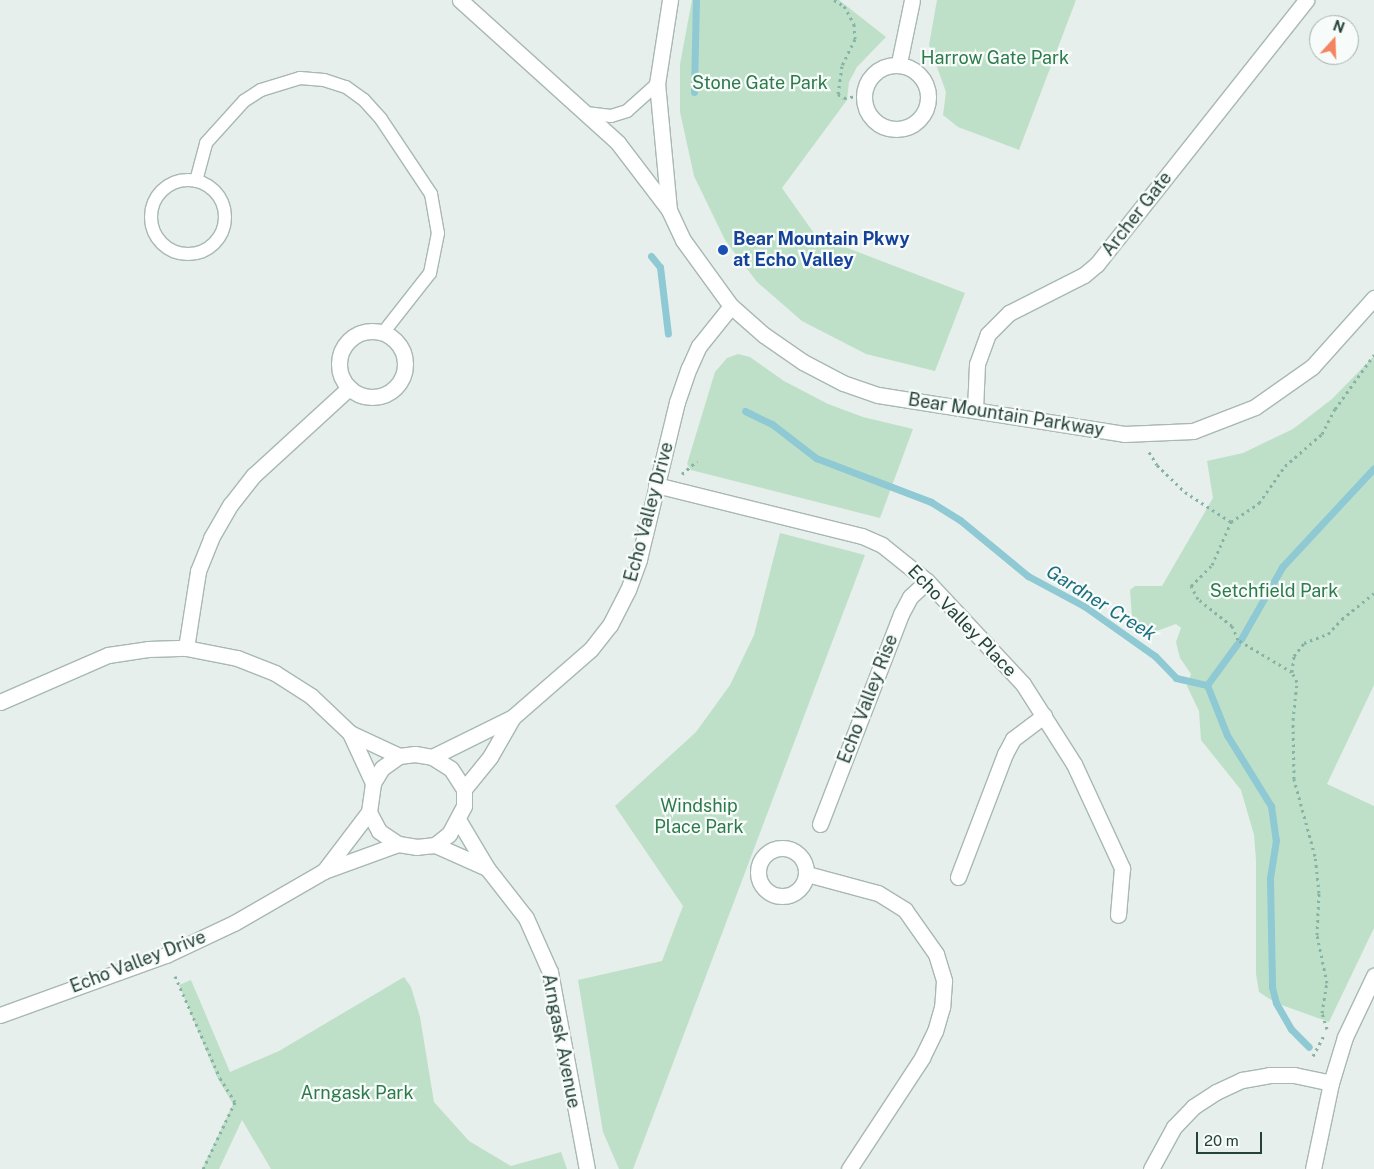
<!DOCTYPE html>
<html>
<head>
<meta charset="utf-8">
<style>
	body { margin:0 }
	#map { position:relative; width:1374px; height:1169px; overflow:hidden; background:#e6efeb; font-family:"Public Sans",sans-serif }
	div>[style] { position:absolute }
	.green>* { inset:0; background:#bfe0c8 }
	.stream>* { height:7px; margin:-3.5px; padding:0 3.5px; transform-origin:3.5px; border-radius:3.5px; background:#8ec9d4 }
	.path>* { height:3px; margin-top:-1.5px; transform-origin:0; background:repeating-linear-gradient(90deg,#86b3a5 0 2.5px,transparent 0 6.5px) }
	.roads { filter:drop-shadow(1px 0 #a8b8b2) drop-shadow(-1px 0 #a8b8b2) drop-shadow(0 1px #a8b8b2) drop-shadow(0 -1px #a8b8b2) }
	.service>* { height:12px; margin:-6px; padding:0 6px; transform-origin:6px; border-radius:6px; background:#fff }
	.service>.ring { margin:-6px; padding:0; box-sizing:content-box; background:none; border:12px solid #fff; border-radius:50% }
	.minor>* { height:15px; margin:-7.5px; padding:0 7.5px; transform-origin:7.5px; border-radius:7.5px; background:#fff }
	.minor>.ring { margin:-7.5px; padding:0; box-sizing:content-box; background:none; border:15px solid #fff; border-radius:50% }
	.tertiary>* { height:15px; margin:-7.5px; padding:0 7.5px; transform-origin:7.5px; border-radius:7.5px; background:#fff }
	.dots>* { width:14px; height:14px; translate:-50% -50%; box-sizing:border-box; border:2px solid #f7fbf9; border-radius:50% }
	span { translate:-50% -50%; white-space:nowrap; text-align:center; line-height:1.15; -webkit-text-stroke:4.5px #f7fbf9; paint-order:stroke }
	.park-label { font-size:18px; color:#2d7a4b }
	.street-label { font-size:18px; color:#24423a }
	.transit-label { font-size:18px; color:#164399; font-weight:700 }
	.left { translate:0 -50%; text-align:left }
	.water-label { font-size:19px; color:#1c6f80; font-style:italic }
	.north { position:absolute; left:1309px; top:15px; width:50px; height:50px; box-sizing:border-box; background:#f7fbf9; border:1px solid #a3b1ad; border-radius:50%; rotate:20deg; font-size:14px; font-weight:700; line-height:20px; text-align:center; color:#24423a }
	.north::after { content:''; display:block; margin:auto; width:18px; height:22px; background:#f4845f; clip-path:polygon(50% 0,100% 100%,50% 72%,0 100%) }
	.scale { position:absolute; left:1196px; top:1132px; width:66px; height:22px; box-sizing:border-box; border:2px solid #24423a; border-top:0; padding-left:6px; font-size:15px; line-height:18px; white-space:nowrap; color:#24423a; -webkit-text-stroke:4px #f7fbf9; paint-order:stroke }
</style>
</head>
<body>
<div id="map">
	<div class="green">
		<i style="clip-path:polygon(692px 0,839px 0,886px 37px,857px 67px,849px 82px,847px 100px,782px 188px,816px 236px,965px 293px,935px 371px,866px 354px,802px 321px,757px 282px,725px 240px,694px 176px,680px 112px,680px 64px)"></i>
		<i style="clip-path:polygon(937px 0,1076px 0,1019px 150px,958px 127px,943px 115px,946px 92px,929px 45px)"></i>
		<i style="clip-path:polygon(738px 354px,750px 357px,784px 381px,828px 404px,863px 417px,913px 429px,880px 518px,691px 470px,687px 464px,715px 372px,727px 358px)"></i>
		<i style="clip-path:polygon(1374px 356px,1374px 685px,1327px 784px,1374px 806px,1374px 928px,1329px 1022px,1276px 1003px,1259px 992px,1256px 974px,1256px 860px,1254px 835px,1241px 790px,1201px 740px,1199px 711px,1187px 686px,1191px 674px,1180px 658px,1176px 642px,1181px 628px,1176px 624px,1154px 632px,1143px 632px,1132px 617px,1130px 590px,1135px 586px,1162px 586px,1213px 498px,1207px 461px,1243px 453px,1293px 429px,1332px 399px)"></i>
		<i style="clip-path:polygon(780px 533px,865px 555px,633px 1169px,619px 1169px,603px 1132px,578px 980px,662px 961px,683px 906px,615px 806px,696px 732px,730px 685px,754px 635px)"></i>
		<i style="clip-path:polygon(404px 977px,411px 987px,420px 1017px,434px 1102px,469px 1141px,511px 1166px,561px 1152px,567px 1169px,271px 1169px,242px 1120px,219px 1169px,202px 1169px,233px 1104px,218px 1079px,179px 985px,191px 980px,230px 1072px,279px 1051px)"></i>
	</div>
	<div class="stream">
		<i style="left:694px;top:92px;width:92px;rotate:-88.8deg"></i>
		<i style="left:651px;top:256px;width:14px;rotate:51deg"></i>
		<i style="left:660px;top:267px;width:67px;rotate:83.2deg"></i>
		<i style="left:745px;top:411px;width:30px;rotate:26deg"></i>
		<i style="left:772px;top:424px;width:56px;rotate:37.7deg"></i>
		<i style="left:816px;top:458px;width:123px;rotate:20.9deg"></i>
		<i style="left:931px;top:502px;width:34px;rotate:32deg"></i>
		<i style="left:960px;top:520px;width:88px;rotate:39.5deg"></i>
		<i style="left:1028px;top:576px;width:64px;rotate:28.2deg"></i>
		<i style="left:1084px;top:606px;width:87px;rotate:35.2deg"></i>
		<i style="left:1155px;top:656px;width:30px;rotate:46deg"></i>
		<i style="left:1176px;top:678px;width:32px;rotate:13deg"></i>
		<i style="left:1207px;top:685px;width:54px;rotate:68.2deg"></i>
		<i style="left:1227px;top:735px;width:84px;rotate:58.2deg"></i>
		<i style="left:1271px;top:806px;width:34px;rotate:82deg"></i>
		<i style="left:1276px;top:840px;width:39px;rotate:99deg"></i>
		<i style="left:1270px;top:879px;width:108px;rotate:88.9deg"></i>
		<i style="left:1272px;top:987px;width:16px;rotate:76deg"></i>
		<i style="left:1276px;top:1003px;width:30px;rotate:60deg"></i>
		<i style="left:1291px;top:1029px;width:25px;rotate:45deg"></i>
		<i style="left:1241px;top:639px;width:83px;rotate:-60.3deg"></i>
		<i style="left:1282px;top:567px;width:135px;rotate:-47.1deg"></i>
		<i style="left:1207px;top:685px;width:51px;rotate:-53.8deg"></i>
	</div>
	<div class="path">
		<i style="left:834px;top:0;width:12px;rotate:31deg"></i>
		<i style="left:844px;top:6px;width:21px;rotate:61deg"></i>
		<i style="left:854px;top:24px;width:15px;rotate:86deg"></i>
		<i style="left:855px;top:39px;width:30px;rotate:116deg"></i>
		<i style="left:842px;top:66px;width:28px;rotate:98deg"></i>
		<i style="left:838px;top:94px;width:7px;rotate:34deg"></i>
		<i style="left:844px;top:98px;width:21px;rotate:-8deg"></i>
		<i style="left:1149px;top:452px;width:15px;rotate:58deg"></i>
		<i style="left:1157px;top:465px;width:39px;rotate:44deg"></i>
		<i style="left:1185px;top:492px;width:55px;rotate:33.1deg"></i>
		<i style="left:682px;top:474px;width:20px;rotate:-41deg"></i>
		<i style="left:1292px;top:672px;width:63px;rotate:-149.3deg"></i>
		<i style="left:1238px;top:640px;width:15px;rotate:-113deg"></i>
		<i style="left:1232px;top:626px;width:43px;rotate:-141.5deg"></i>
		<i style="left:1198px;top:599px;width:15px;rotate:-118deg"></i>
		<i style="left:1191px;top:586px;width:30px;rotate:-45deg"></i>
		<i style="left:1212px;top:565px;width:47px;rotate:-66.2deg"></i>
		<i style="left:1231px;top:522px;width:34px;rotate:-34deg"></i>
		<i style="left:1259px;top:503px;width:45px;rotate:-54.9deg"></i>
		<i style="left:1285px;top:466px;width:49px;rotate:-40.9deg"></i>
		<i style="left:1322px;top:434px;width:28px;rotate:-63deg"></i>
		<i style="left:1335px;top:409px;width:67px;rotate:-54.2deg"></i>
		<i style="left:175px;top:976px;width:111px;rotate:66.2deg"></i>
		<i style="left:220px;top:1078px;width:28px;rotate:58deg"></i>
		<i style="left:235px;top:1102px;width:74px;rotate:115.5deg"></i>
		<i style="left:1327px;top:1029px;width:17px;rotate:-107deg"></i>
		<i style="left:1322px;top:1013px;width:30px;rotate:-81deg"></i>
		<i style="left:1327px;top:983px;width:49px;rotate:-101.8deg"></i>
		<i style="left:1317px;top:935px;width:42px;rotate:-87.3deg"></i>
		<i style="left:1319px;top:893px;width:37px;rotate:-96deg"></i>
		<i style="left:1315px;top:856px;width:80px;rotate:-105.3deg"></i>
		<i style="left:1294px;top:779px;width:59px;rotate:-91deg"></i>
		<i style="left:1293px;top:720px;width:38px;rotate:-84deg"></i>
		<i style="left:1297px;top:682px;width:11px;rotate:-117deg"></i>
		<i style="left:1292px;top:672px;width:16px;rotate:-83deg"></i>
		<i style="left:1294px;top:656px;width:16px;rotate:-52deg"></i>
		<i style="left:1304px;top:643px;width:26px;rotate:-21deg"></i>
		<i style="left:1328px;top:634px;width:21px;rotate:-47deg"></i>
		<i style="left:1342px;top:619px;width:41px;rotate:-39.1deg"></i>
		<i style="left:1313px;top:1056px;width:24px;rotate:-62deg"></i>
	</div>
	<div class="roads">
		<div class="service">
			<i style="left:586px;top:113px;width:25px;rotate:7deg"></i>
			<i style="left:611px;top:116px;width:17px;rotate:-17deg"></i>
			<i style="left:627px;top:111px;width:40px;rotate:-42deg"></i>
			<i class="ring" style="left:151px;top:180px;width:62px;height:62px"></i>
			<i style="left:196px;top:181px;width:39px;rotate:-75deg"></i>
			<i style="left:206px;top:143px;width:57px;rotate:-47.9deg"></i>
			<i style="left:244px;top:101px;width:20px;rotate:-33deg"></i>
			<i style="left:261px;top:90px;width:41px;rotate:-17.1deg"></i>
			<i style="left:300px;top:78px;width:24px;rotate:5deg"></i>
			<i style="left:324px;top:80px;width:23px;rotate:18deg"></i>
			<i style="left:346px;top:87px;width:22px;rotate:36deg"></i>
			<i style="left:364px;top:100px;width:25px;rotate:48deg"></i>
			<i style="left:381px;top:119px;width:90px;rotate:56.3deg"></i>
			<i style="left:431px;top:194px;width:40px;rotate:80deg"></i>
			<i style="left:438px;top:233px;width:41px;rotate:101.3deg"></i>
			<i style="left:430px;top:273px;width:76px;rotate:128.1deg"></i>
		</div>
		<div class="minor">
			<i style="left:899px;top:63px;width:64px;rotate:-78.3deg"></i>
			<i class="ring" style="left:864px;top:65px;width:49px;height:49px"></i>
			<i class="ring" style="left:339px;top:331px;width:51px;height:51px"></i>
			<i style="left:975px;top:410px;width:46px;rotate:-87.5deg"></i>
			<i style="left:977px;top:364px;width:32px;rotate:-70deg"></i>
			<i style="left:988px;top:334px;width:30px;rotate:-45deg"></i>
			<i style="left:1009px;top:313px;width:84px;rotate:-26.9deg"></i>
			<i style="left:1084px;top:275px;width:17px;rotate:-40deg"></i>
			<i style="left:1097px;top:264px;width:337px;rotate:-51.6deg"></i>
			<i style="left:656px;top:485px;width:212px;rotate:13.9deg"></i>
			<i style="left:862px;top:536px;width:22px;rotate:24deg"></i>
			<i style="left:882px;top:545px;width:58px;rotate:38.7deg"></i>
			<i style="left:927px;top:581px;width:141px;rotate:47deg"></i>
			<i style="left:1023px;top:684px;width:95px;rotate:57.5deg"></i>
			<i style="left:1074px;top:764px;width:115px;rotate:65.2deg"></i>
			<i style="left:1122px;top:868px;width:47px;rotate:94.9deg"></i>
			<i style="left:186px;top:648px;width:78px;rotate:-81.1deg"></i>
			<i style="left:198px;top:571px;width:35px;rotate:-68deg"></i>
			<i style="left:211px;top:538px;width:39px;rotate:-60deg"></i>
			<i style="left:231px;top:504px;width:37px;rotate:-52deg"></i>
			<i style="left:254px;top:475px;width:129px;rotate:-42.5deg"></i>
			<i style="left:0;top:702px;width:118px;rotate:-23.5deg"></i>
			<i style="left:108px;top:655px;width:40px;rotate:-8.5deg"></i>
			<i style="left:148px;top:649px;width:38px;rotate:-2deg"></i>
			<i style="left:186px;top:648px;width:52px;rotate:11.1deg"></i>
			<i style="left:237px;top:658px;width:41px;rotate:21.5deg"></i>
			<i style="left:275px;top:673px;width:43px;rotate:32.6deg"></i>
			<i style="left:311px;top:696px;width:54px;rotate:43.5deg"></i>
			<i style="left:350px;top:733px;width:54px;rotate:25.1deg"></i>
			<i style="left:350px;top:733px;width:55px;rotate:65.3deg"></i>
			<i style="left:415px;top:754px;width:17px;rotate:10deg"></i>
			<i style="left:432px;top:757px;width:22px;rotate:32deg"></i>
			<i style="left:451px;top:769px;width:24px;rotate:57deg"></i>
			<i style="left:464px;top:789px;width:17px;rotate:90deg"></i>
			<i style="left:464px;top:806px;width:32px;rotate:118deg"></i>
			<i style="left:449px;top:834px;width:18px;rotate:142deg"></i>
			<i style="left:435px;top:845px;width:18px;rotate:174deg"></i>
			<i style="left:417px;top:847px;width:19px;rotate:-171deg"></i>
			<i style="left:398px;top:844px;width:23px;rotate:-146deg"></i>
			<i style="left:379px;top:831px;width:21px;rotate:-118deg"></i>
			<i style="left:369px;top:812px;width:29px;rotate:-82deg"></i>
			<i style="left:373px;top:783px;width:17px;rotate:-59deg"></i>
			<i style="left:382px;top:768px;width:21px;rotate:-35deg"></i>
			<i style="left:399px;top:756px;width:16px;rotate:-7deg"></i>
			<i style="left:432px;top:757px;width:90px;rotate:-26.3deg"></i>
			<i style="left:513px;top:717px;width:103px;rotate:-41.1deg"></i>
			<i style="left:591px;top:649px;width:31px;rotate:-52deg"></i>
			<i style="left:610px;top:625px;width:39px;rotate:-63deg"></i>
			<i style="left:628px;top:590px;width:33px;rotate:-70deg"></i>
			<i style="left:639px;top:559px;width:162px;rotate:-76.4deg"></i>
			<i style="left:677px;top:402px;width:36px;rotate:-71deg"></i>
			<i style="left:689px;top:368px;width:24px;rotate:-66deg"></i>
			<i style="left:699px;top:346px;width:51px;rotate:-51.3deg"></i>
			<i style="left:464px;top:789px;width:41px;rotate:-50.9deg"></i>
			<i style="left:490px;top:757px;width:46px;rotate:-60.1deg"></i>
			<i style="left:459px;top:821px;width:55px;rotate:59.2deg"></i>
			<i style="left:487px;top:868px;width:63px;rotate:52deg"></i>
			<i style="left:526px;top:918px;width:59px;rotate:66deg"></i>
			<i style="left:550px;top:972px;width:200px;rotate:79.4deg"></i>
			<i style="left:820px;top:824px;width:225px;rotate:-68.9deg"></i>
			<i style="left:901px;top:614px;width:19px;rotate:-62deg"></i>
			<i style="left:910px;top:597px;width:23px;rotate:-43deg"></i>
			<i style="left:435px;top:845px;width:57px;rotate:23.9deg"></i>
			<i class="ring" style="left:758px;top:848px;width:33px;height:33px"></i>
			<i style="left:324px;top:871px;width:74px;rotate:-52.7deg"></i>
			<i style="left:807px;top:874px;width:73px;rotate:15deg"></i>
			<i style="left:878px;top:893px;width:32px;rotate:32deg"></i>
			<i style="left:905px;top:910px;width:54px;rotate:54.8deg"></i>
			<i style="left:936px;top:954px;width:28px;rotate:73deg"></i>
			<i style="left:944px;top:981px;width:26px;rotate:94deg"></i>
			<i style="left:942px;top:1007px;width:25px;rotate:106deg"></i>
			<i style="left:935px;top:1031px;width:30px;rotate:116deg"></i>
			<i style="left:922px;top:1058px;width:133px;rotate:123.3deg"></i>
			<i style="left:958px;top:877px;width:132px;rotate:-69.1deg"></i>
			<i style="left:1005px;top:754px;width:17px;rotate:-62deg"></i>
			<i style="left:1013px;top:739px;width:39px;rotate:-37deg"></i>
			<i style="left:0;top:1015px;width:177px;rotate:-19.9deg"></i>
			<i style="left:166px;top:955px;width:75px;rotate:-25.2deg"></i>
			<i style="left:234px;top:923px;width:104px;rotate:-30deg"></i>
			<i style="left:324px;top:871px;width:79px;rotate:-20deg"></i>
			<i style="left:1151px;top:1169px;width:48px;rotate:-61.3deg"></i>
			<i style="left:1174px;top:1127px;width:28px;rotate:-46deg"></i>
			<i style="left:1193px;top:1107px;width:27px;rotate:-33deg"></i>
			<i style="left:1216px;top:1092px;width:29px;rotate:-25deg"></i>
			<i style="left:1242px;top:1080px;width:27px;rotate:-10deg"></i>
			<i style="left:1269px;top:1075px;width:25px"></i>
			<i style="left:1294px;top:1075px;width:38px;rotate:12deg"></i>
			<i style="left:1313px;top:1169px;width:88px;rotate:-78.2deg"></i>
			<i style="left:1331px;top:1083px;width:48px;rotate:-73.1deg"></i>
			<i style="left:1345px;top:1037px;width:68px;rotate:-64.6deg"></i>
		</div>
		<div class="tertiary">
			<i style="left:460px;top:0;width:213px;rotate:42.1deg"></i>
			<i style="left:618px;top:143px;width:84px;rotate:52.7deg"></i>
			<i style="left:669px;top:210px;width:33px;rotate:65deg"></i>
			<i style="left:683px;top:240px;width:82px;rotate:54deg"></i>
			<i style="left:731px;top:306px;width:44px;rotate:41.3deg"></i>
			<i style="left:764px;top:335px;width:47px;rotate:34.7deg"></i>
			<i style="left:803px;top:362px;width:45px;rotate:27.7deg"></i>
			<i style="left:843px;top:383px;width:37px;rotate:19deg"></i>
			<i style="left:878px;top:395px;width:249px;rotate:9deg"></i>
			<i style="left:1124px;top:434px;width:69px;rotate:-2.5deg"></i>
			<i style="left:1193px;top:431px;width:66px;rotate:-21.2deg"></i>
			<i style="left:1255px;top:407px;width:70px;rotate:-35.1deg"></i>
			<i style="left:1312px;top:367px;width:93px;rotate:-48.1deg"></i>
			<i style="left:669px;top:210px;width:127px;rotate:-95.4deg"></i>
			<i style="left:657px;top:84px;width:85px;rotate:-81.2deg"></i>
		</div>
	</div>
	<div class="dots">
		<i style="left:723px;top:250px;background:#1a4fb4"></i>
	</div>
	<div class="park-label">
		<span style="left:995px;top:58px">Harrow Gate Park</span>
		<span style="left:760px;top:83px">Stone Gate Park</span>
		<span style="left:1274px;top:591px">Setchfield Park</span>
		<span style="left:699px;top:817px">Windship<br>Place Park</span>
		<span style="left:357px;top:1093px">Arngask Park</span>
	</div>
	<div class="street-label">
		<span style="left:1137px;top:214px;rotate:-52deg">Archer Gate</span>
		<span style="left:1006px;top:415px;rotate:9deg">Bear Mountain Parkway</span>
		<span style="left:649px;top:512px;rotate:-75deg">Echo Valley Drive</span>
		<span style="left:962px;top:621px;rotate:46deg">Echo Valley Place</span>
		<span style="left:868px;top:699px;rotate:-69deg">Echo Valley Rise</span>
		<span style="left:138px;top:962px;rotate:-21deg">Echo Valley Drive</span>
		<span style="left:561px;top:1041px;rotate:79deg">Arngask Avenue</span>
	</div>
	<div class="transit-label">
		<span class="left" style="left:733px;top:250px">Bear Mountain Pkwy<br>at Echo Valley</span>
	</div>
	<div class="water-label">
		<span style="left:1101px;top:603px;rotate:32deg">Gardner Creek</span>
	</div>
	<div class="north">N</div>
	<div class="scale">20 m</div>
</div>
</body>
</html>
